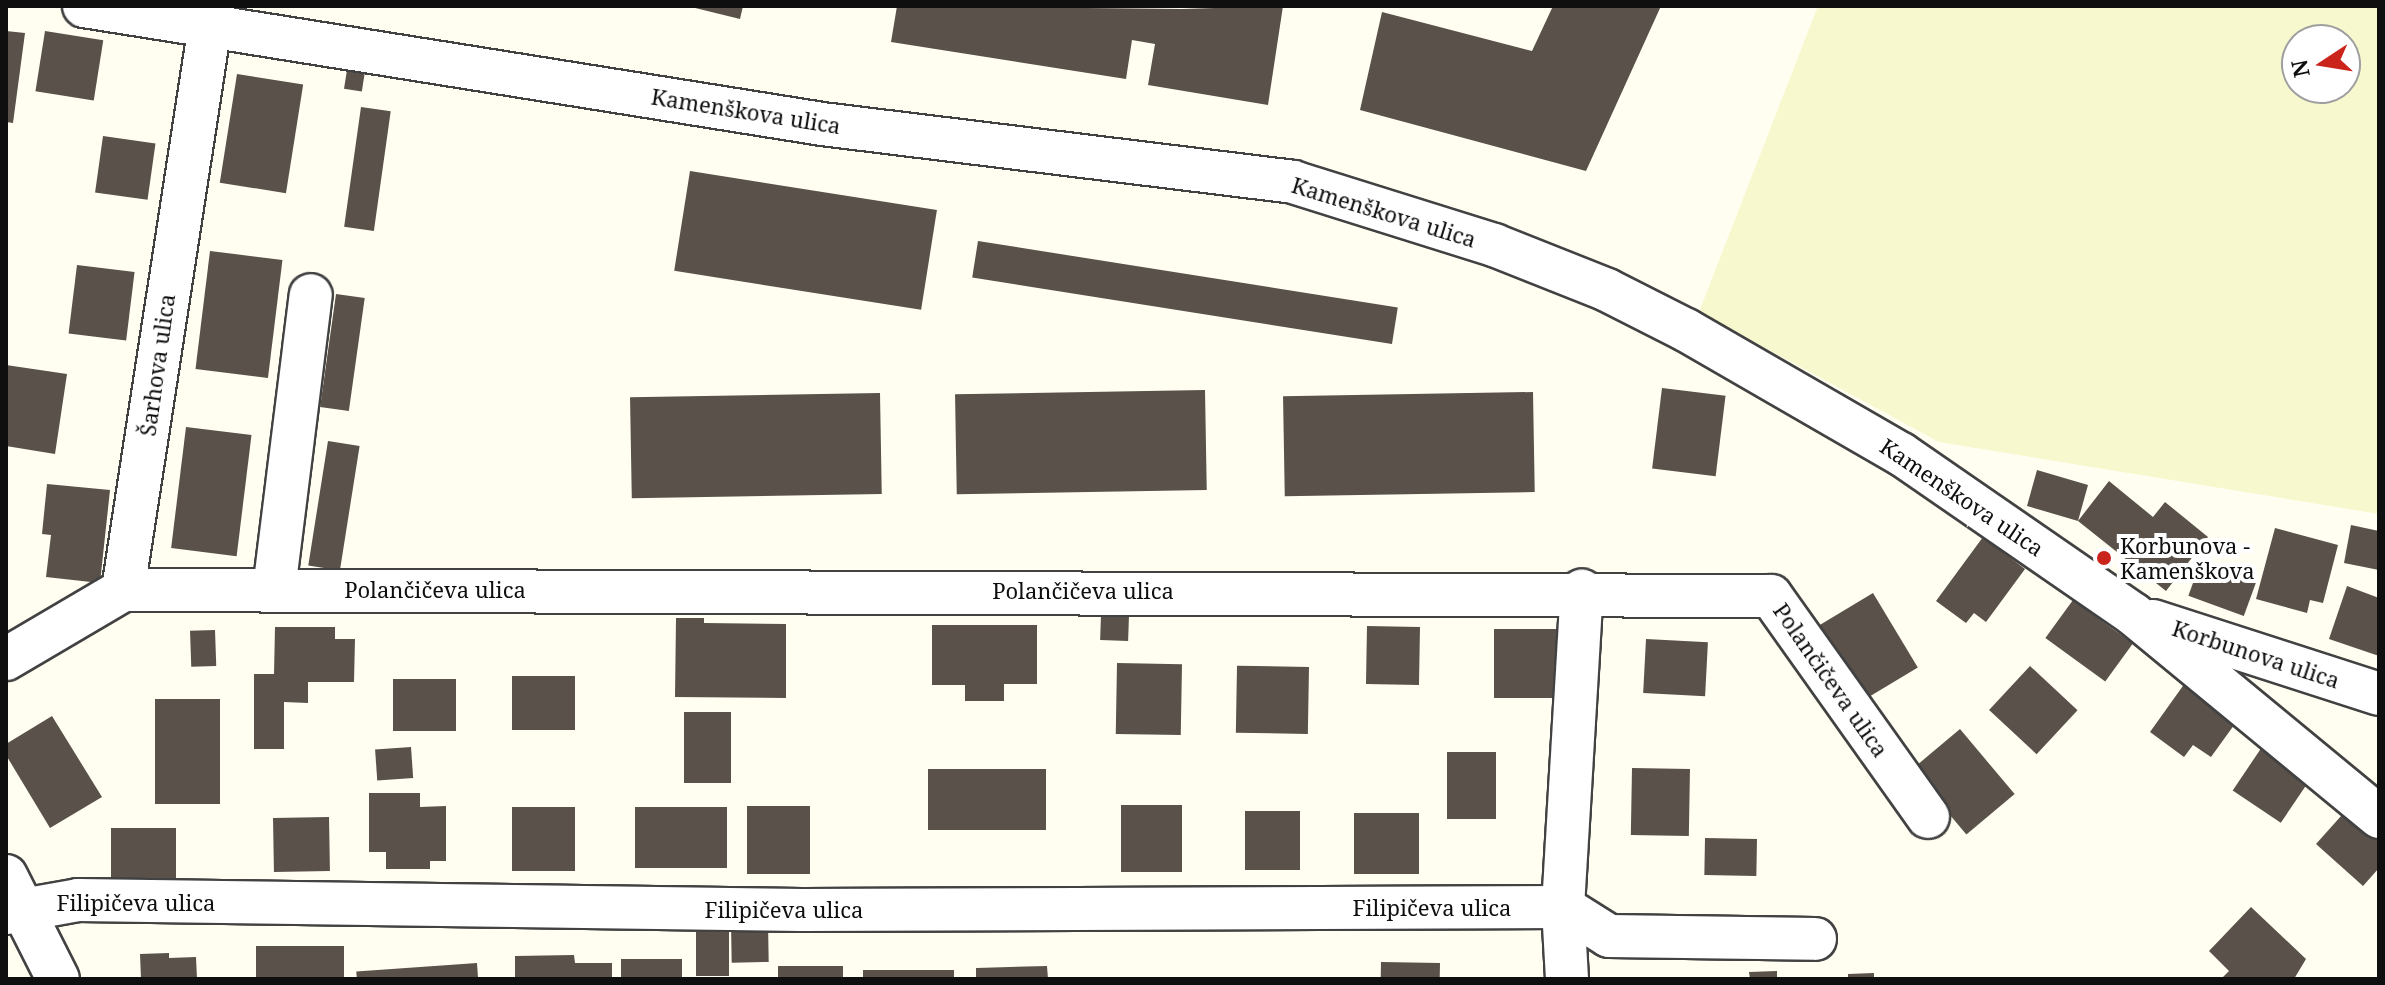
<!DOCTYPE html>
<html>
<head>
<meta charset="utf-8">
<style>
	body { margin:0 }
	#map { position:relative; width:2385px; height:985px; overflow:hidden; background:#fffef1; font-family:"Noto Serif",serif }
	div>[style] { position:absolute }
	.farmland>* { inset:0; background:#f7f8ce }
	.building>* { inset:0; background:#59514a; transform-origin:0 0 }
	.roads { filter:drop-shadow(2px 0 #424242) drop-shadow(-2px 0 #424242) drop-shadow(0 2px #424242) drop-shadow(0 -2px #424242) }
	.street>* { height:42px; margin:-21px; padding:0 21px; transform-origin:21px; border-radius:21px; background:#fff }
	.dots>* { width:22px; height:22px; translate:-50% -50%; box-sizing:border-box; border:4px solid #fff; border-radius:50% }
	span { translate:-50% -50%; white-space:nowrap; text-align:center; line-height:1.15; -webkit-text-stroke:8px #fff; paint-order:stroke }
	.street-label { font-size:22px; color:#0f0f0f }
	.poi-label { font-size:22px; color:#0f0f0f }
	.left { translate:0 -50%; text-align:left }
	.frame { position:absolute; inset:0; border:8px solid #0f0f0f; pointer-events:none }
	.north { position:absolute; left:2281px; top:24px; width:80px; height:80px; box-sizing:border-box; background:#fff; border:2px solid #9f9f9f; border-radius:50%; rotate:258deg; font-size:22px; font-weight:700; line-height:32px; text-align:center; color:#0f0f0f }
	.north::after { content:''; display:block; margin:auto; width:28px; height:36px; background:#cb251b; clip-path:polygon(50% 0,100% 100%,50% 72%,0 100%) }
</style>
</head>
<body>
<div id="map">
	<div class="farmland">
		<i style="clip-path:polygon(evenodd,1818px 6px,2379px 6px,2379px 514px,1939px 442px,1699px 312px,1818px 6px,2297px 40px,2345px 40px,2345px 88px,2297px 88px,2297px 40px)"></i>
	</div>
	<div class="building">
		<i style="clip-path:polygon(687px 6px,743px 6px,740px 19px)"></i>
		<i style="clip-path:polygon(897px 6px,1182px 9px,1283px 6px,1268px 105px,1148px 85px,1155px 44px,1132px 40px,1126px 79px,891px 42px)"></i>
		<i style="clip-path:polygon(1553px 6px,1661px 6px,1586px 171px,1360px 110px,1382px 12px,1532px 51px)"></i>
		<i style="clip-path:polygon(6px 31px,25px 33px,13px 123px,6px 122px)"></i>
		<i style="left:45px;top:31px;width:59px;height:61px;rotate:9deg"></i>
		<i style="left:347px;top:70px;width:18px;height:19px;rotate:9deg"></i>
		<i style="left:237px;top:74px;width:67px;height:110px;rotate:9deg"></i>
		<i style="left:361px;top:107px;width:30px;height:121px;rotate:8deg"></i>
		<i style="left:103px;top:136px;width:53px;height:57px;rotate:8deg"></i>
		<i style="left:690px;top:171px;width:250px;height:101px;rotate:9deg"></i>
		<i style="left:978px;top:241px;width:425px;height:37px;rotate:9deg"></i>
		<i style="left:210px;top:251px;width:73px;height:119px;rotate:7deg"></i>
		<i style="left:77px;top:265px;width:58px;height:69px;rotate:7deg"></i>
		<i style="left:336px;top:294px;width:29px;height:114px;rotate:8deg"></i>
		<i style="clip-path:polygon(6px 365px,67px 374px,55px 454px,6px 446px)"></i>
		<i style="left:1662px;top:388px;width:64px;height:81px;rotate:7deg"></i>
		<i style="left:1205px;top:390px;width:100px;height:250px;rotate:89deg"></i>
		<i style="left:1533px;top:392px;width:100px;height:250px;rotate:89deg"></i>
		<i style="left:880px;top:393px;width:101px;height:250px;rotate:89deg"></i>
		<i style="left:186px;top:427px;width:66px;height:122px;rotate:7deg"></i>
		<i style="left:328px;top:441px;width:32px;height:126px;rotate:9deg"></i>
		<i style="clip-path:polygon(2037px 470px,2088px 485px,2078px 521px,2109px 481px,2153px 517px,2165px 502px,2208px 537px,2166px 591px,2078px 521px,2027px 506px)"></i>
		<i style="clip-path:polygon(47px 484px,110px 490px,100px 583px,46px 577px,51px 535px,42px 534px)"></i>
		<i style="clip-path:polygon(2351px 525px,2379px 531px,2379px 570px,2344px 563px)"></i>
		<i style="clip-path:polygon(2275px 528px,2338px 545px,2323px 603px,2310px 600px,2307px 613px,2256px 599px)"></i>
		<i style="clip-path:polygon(1983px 537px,2025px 569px,1986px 622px,1974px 613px,1966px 623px,1936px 601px)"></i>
		<i style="left:2201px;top:561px;width:59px;height:37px;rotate:20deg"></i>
		<i style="clip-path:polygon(2347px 586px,2379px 598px,2379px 656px,2329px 639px)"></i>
		<i style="left:1873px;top:593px;width:87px;height:66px;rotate:59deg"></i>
		<i style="left:2073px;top:600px;width:74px;height:47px;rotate:36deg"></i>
		<i style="left:1101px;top:615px;width:28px;height:25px;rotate:2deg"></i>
		<i style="clip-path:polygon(676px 618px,704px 618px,704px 623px,786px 624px,786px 698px,675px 697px)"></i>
		<i style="clip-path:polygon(932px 625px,1037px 625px,1037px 684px,1004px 684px,1004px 701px,965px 701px,965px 685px,932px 685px)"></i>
		<i style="left:1367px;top:626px;width:53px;height:58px;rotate:1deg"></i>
		<i style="clip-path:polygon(275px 627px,335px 627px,335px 639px,355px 639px,354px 682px,308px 682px,308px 703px,284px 702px,284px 749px,254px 749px,254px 674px,274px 674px)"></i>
		<i style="left:1494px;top:629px;width:67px;height:69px"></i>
		<i style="left:215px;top:630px;width:36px;height:25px;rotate:88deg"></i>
		<i style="left:1646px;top:639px;width:62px;height:54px;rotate:3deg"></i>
		<i style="left:1117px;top:663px;width:65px;height:71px;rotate:1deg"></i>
		<i style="left:2030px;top:666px;width:65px;height:60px;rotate:43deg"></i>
		<i style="left:1309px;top:667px;width:67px;height:72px;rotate:91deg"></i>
		<i style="left:512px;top:676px;width:63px;height:54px"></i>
		<i style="left:393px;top:679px;width:63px;height:52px"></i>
		<i style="clip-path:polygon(2185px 683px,2237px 721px,2211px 757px,2193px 745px,2184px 757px,2150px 732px)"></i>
		<i style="left:155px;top:699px;width:65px;height:105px"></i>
		<i style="left:684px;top:712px;width:47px;height:71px"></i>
		<i style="clip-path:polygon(52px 716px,102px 797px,50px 828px,6px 755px,6px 744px)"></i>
		<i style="left:1960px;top:729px;width:85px;height:63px;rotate:50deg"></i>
		<i style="left:2264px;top:744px;width:58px;height:56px;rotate:34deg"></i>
		<i style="left:411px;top:747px;width:31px;height:36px;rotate:86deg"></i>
		<i style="left:1447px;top:752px;width:49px;height:67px"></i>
		<i style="left:1632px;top:768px;width:58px;height:67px;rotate:1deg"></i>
		<i style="left:928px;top:769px;width:118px;height:61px"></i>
		<i style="clip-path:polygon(369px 793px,420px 793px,420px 807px,446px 806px,446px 861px,430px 861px,430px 869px,386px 869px,386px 852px,369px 852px)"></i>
		<i style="left:1121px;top:805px;width:61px;height:67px"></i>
		<i style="left:747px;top:806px;width:63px;height:68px"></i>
		<i style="clip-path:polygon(2350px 806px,2379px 832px,2379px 868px,2363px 886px,2316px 844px)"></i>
		<i style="left:512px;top:807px;width:63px;height:64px"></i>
		<i style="left:635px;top:807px;width:92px;height:61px"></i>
		<i style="left:1245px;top:811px;width:55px;height:59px"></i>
		<i style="left:1354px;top:813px;width:65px;height:61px"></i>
		<i style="left:329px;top:817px;width:54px;height:56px;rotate:89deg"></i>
		<i style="left:111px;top:828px;width:65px;height:59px"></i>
		<i style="left:1705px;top:838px;width:52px;height:37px;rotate:1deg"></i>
		<i style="clip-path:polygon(2251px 907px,2306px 959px,2294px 979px,2221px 979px,2229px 971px,2209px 951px)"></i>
		<i style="left:768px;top:922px;width:40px;height:37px;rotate:89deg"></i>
		<i style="left:696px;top:929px;width:33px;height:47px"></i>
		<i style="left:256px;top:946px;width:88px;height:33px"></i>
		<i style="clip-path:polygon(169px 953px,169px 958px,196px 957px,197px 979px,141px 979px,140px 954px)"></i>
		<i style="clip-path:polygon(574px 955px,575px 963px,612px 963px,612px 979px,515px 979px,515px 956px)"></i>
		<i style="left:621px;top:959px;width:61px;height:20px"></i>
		<i style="left:1381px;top:962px;width:59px;height:17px;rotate:1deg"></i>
		<i style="left:477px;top:963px;width:16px;height:121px;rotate:86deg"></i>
		<i style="left:778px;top:966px;width:65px;height:13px"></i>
		<i style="clip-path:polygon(1047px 966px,1048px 979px,976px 979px,976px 968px)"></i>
		<i style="left:863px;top:970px;width:91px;height:9px"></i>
		<i style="clip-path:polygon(1777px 971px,1777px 979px,1750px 979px,1749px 972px)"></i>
		<i style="clip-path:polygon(1874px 973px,1874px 979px,1848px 979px,1848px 974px)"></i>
	</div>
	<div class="roads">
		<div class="street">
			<i style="left:84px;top:6px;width:747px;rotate:9.08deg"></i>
			<i style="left:822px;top:124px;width:475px;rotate:7deg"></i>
			<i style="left:1293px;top:182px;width:211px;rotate:17.4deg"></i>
			<i style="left:1494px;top:245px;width:122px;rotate:21.7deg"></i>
			<i style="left:1607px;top:290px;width:89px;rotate:26.9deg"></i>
			<i style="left:1686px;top:330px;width:248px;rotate:30deg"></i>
			<i style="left:1901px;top:454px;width:282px;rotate:34.6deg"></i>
			<i style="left:2133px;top:614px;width:319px;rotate:39.5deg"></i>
			<i style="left:123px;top:590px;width:1648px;rotate:0.21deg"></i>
			<i style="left:1771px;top:596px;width:271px;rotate:54.6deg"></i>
			<i style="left:123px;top:590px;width:591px;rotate:-81.24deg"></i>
			<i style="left:274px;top:590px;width:297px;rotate:-82.9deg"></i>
			<i style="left:2153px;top:621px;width:237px;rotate:17.9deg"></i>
			<i style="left:6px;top:659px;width:136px;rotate:-30.5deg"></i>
			<i style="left:6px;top:876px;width:115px;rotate:63.2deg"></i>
			<i style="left:6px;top:913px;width:73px;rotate:-10.2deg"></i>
			<i style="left:78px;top:900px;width:724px;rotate:0.79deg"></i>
			<i style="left:802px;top:910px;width:761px;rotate:-0.23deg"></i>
			<i style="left:1563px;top:907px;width:54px;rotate:32.2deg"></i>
			<i style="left:1609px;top:936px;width:206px;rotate:0.8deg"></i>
			<i style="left:1567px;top:979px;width:72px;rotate:-93.2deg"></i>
			<i style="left:1563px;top:907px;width:317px;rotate:-86.6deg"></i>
		</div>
	</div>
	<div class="dots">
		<i style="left:2104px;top:558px;background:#cb251b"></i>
	</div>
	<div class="street-label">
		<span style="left:746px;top:111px;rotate:9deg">Kamenškova ulica</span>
		<span style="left:1384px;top:212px;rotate:17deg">Kamenškova ulica</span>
		<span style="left:157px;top:365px;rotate:-82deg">Šarhova ulica</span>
		<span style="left:1962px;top:497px;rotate:34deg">Kamenškova ulica</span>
		<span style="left:435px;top:590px">Polančičeva ulica</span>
		<span style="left:1083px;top:591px">Polančičeva ulica</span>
		<span style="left:2256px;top:654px;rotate:18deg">Korbunova ulica</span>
		<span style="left:1831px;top:680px;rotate:55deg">Polančičeva ulica</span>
		<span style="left:136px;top:903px">Filipičeva ulica</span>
		<span style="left:1432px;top:908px">Filipičeva ulica</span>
		<span style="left:784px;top:910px">Filipičeva ulica</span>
	</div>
	<div class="poi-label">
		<span class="left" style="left:2120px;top:558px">Korbunova -<br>Kamenškova</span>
	</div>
	<div class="frame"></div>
	<div class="north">N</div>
</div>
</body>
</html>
